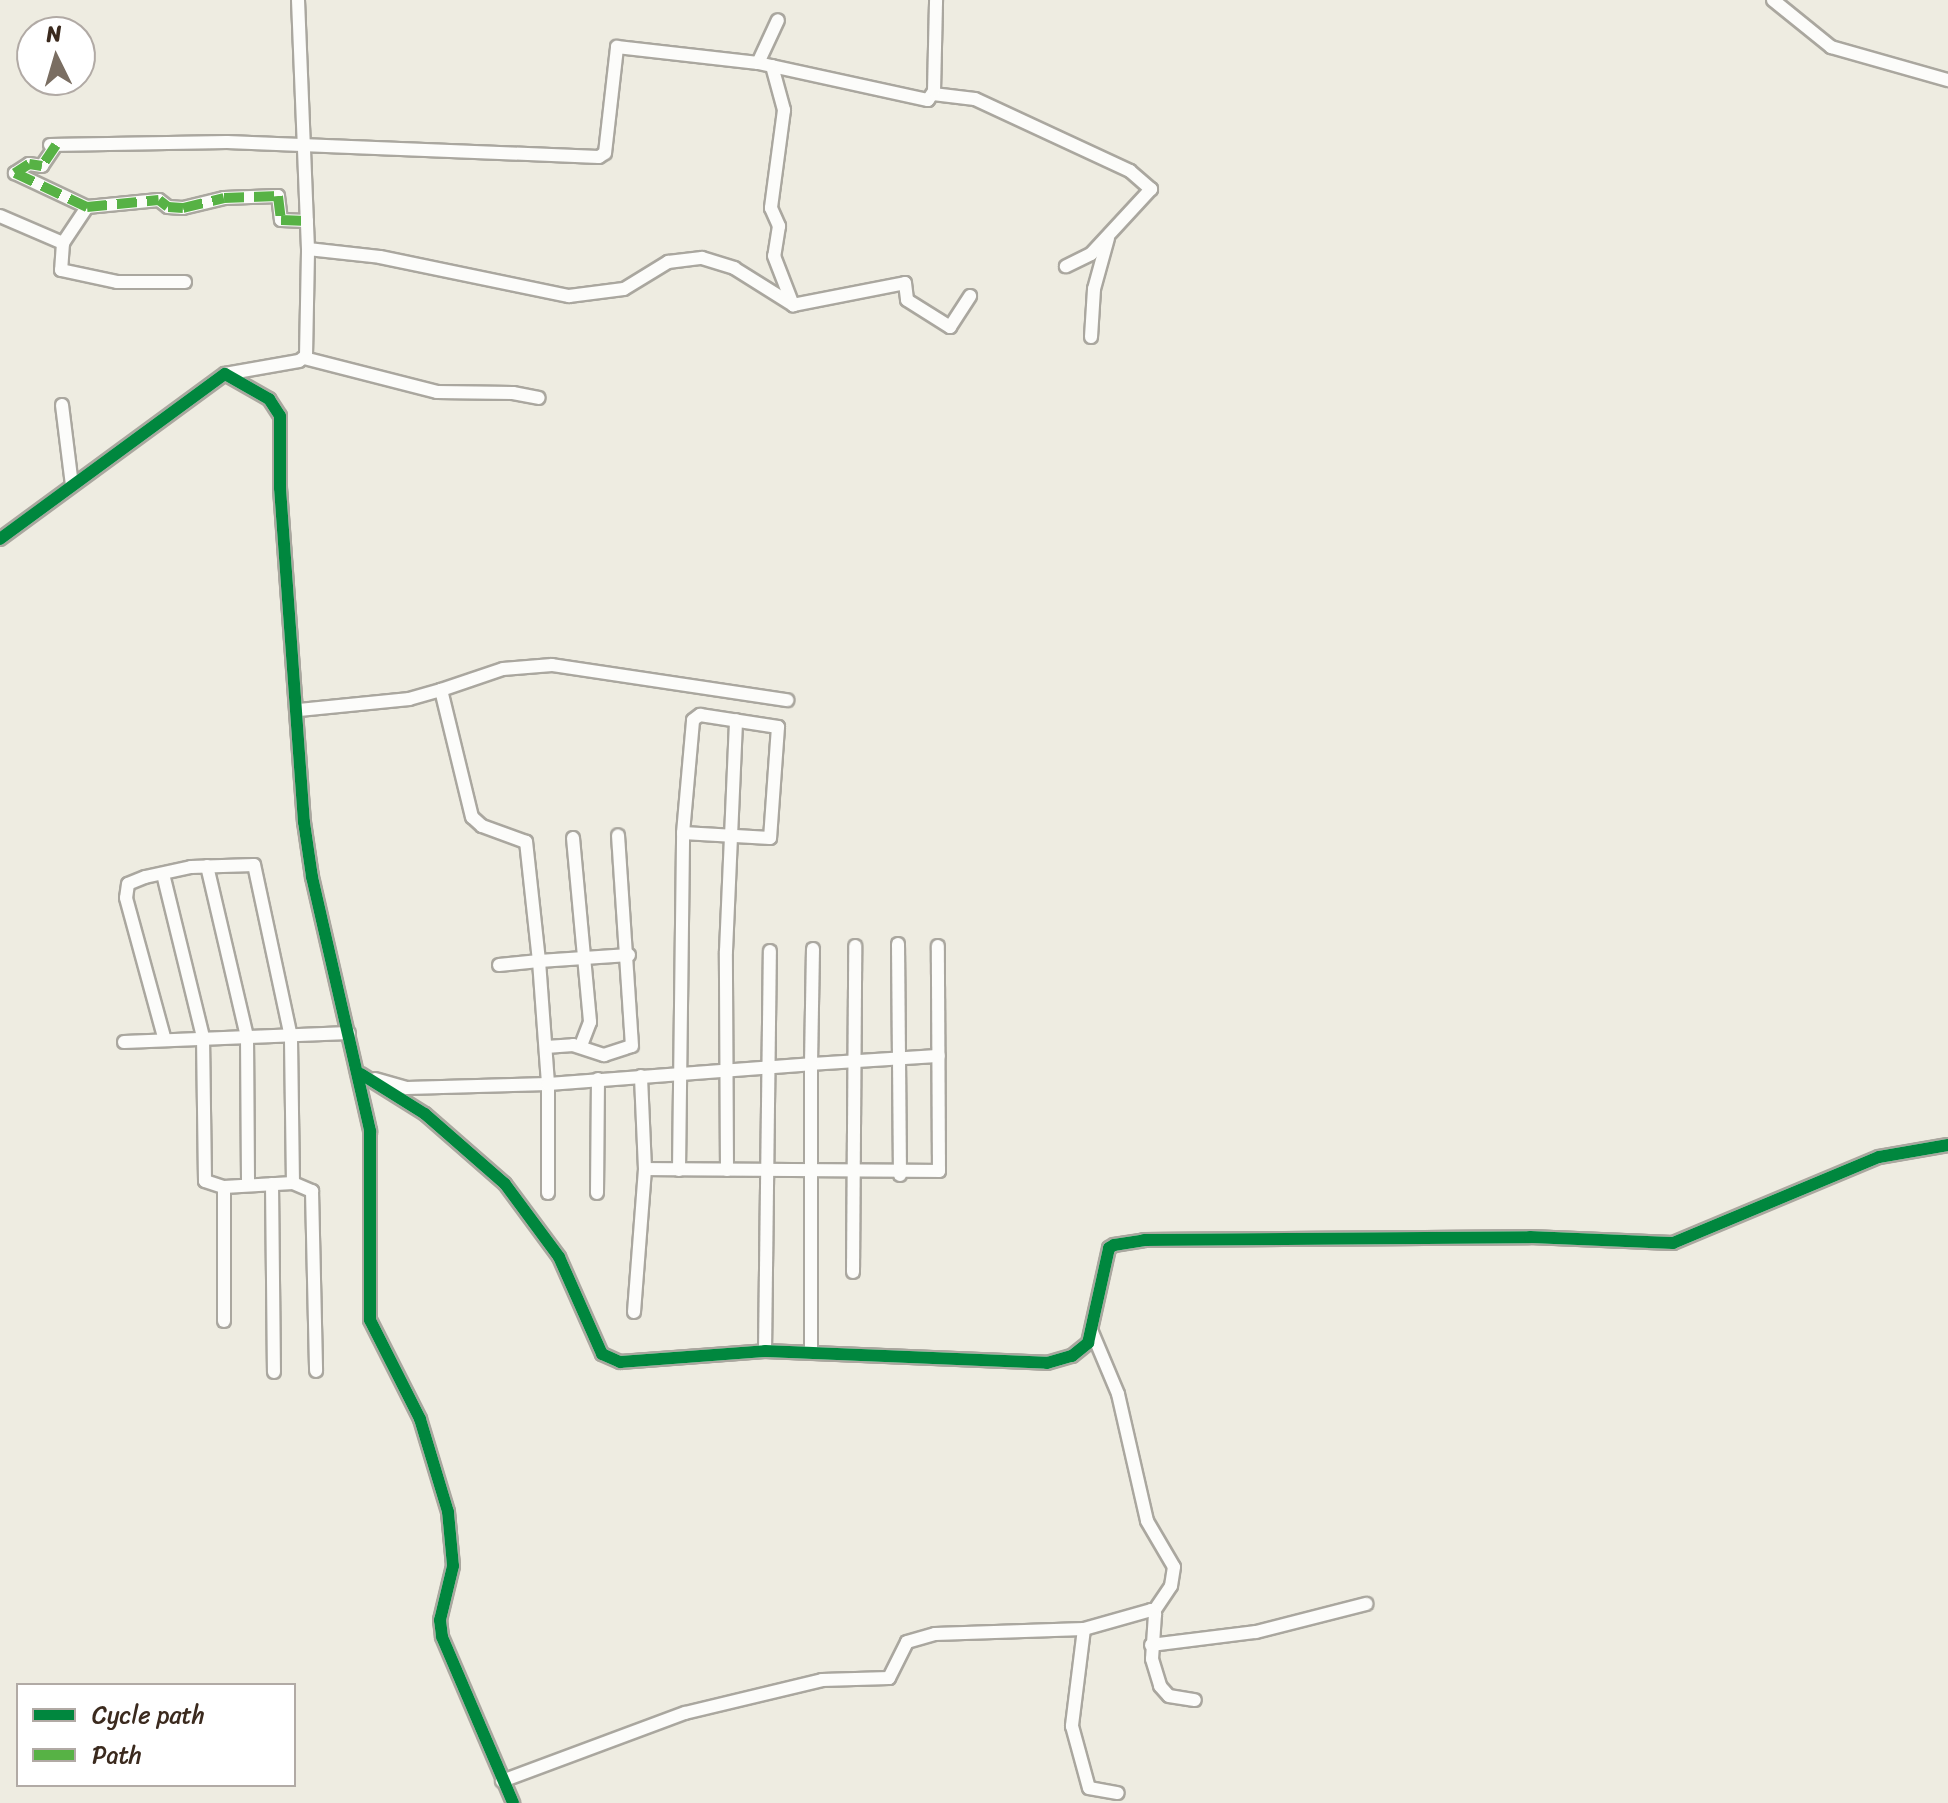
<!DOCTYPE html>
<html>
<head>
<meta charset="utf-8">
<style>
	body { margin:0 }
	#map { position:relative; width:1948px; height:1803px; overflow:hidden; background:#eeece1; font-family:Sriracha,sans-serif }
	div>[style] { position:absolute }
	.roads { filter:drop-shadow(2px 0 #aaa79f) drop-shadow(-2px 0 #aaa79f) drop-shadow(0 2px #aaa79f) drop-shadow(0 -2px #aaa79f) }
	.minor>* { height:12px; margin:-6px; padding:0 6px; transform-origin:6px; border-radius:6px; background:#fcfcfa }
	.quiet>* { height:10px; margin-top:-5px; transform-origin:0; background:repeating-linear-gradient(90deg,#57b245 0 20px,transparent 0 30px) }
	.cycleway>* { height:12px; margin:-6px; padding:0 6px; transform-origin:6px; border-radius:6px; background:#00873e }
	span { translate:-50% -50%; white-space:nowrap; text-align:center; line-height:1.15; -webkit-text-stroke:8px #fff; paint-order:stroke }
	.legend { position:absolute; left:16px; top:1683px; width:280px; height:104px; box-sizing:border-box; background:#fff; border:2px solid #b1aaa5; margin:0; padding:10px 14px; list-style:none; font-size:24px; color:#3b2a1e }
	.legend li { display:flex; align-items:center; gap:16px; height:40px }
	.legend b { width:40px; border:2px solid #b1aaa5 }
	.north { position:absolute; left:16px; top:16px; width:80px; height:80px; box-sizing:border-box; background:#fff; border:2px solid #b1aaa5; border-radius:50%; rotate:355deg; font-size:22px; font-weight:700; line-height:32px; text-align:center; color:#3b2a1e }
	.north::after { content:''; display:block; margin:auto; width:28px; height:36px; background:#7a6e62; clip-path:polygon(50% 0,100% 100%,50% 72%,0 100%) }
</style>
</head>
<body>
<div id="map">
	<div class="roads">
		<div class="minor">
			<i style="left:1773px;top:0;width:75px;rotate:39deg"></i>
			<i style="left:1831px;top:47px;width:122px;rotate:15.8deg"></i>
			<i style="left:758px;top:63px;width:47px;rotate:-65.1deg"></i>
			<i style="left:772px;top:66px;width:46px;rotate:74.7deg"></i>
			<i style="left:784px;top:110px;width:99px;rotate:97.6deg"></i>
			<i style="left:771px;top:208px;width:20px;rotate:66deg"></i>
			<i style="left:779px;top:226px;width:30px;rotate:99deg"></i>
			<i style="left:774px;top:256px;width:53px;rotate:68.8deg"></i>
			<i style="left:793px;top:305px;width:114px;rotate:-11.1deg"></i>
			<i style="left:905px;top:283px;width:17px;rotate:83deg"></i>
			<i style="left:907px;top:300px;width:51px;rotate:32.1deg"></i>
			<i style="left:950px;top:327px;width:37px;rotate:-57deg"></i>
			<i style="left:933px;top:94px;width:42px;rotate:6.8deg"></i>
			<i style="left:975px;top:99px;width:171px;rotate:24.9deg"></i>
			<i style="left:1130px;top:171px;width:28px;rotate:41deg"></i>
			<i style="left:1151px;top:189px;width:88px;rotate:132.7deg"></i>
			<i style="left:1091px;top:254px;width:28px;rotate:154deg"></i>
			<i style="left:50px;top:145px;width:177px;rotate:-1deg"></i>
			<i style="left:227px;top:142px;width:372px;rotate:2.3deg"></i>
			<i style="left:599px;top:157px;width:7px;rotate:-34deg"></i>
			<i style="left:605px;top:153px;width:107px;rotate:-83.5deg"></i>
			<i style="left:617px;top:47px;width:142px;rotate:6.5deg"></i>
			<i style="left:758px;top:63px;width:174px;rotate:12.3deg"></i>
			<i style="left:928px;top:100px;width:11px;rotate:-56deg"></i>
			<i style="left:934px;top:91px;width:91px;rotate:-88.7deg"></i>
			<i style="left:56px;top:145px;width:25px;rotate:124deg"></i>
			<i style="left:42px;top:166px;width:13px;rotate:-171deg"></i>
			<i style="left:29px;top:164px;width:17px;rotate:147deg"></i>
			<i style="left:15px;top:173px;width:80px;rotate:25.3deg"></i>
			<i style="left:87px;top:207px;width:72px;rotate:-5.6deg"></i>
			<i style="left:159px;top:200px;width:11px;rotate:38deg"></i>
			<i style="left:168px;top:207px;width:15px;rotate:4deg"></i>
			<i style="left:183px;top:208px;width:42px;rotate:-13.7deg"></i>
			<i style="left:224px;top:198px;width:54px;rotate:-2.1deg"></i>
			<i style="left:278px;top:196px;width:24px;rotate:83deg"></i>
			<i style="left:281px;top:220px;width:26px;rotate:2deg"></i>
			<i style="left:0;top:216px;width:69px;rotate:23.2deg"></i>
			<i style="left:63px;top:243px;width:43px;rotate:-56.3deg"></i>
			<i style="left:63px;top:243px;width:27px;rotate:94deg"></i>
			<i style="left:61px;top:270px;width:57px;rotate:12.1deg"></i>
			<i style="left:117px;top:282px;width:68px"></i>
			<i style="left:308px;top:249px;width:72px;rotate:6.3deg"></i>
			<i style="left:380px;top:257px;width:193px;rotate:11.7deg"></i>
			<i style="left:569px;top:296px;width:55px;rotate:-7.3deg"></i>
			<i style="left:624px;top:289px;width:52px;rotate:-31.5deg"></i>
			<i style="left:668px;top:262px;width:34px;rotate:-7deg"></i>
			<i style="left:702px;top:258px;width:34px;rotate:17deg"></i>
			<i style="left:734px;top:268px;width:70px;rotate:32.1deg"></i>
			<i style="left:1091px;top:337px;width:48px;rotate:-86.4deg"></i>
			<i style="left:1094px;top:289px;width:53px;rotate:-74.6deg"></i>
			<i style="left:304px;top:358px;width:137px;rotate:14.3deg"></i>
			<i style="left:437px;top:392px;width:76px;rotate:0.8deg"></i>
			<i style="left:513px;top:393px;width:26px;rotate:11deg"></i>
			<i style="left:225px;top:374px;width:75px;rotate:-10deg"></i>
			<i style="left:299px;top:361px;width:9px;rotate:-36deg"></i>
			<i style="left:306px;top:356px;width:107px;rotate:-88.9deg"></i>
			<i style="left:308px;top:249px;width:249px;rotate:-92.3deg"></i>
			<i style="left:62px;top:405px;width:81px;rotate:82.9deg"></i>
			<i style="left:0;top:539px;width:279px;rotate:-36.3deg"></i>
			<i style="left:225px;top:374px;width:51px;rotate:29.6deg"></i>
			<i style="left:269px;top:399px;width:20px;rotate:57deg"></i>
			<i style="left:280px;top:416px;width:72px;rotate:90deg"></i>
			<i style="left:280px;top:488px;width:335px;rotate:85.9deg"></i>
			<i style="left:304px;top:822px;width:56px;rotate:81.7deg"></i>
			<i style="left:312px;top:877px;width:261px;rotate:77.1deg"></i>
			<i style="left:370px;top:1131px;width:189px;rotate:90deg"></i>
			<i style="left:370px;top:1320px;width:111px;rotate:63.2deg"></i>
			<i style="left:420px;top:1419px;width:97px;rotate:73.2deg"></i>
			<i style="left:448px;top:1512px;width:54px;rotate:84.7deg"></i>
			<i style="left:453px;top:1566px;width:56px;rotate:103.5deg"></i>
			<i style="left:440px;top:1620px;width:17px;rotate:83deg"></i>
			<i style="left:442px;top:1637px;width:181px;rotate:66.8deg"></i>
			<i style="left:299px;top:710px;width:111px;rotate:-5.7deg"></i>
			<i style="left:409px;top:699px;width:33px;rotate:-16deg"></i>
			<i style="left:573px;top:838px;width:185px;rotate:84.7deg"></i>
			<i style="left:590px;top:1022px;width:26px;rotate:111deg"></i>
			<i style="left:207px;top:866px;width:176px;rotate:76.8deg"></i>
			<i style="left:247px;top:1037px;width:148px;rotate:89.6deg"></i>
			<i style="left:163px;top:874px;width:168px;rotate:76.2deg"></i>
			<i style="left:203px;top:1037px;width:144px;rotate:89.2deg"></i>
			<i style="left:205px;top:1181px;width:20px;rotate:18deg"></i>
			<i style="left:224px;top:1187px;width:69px;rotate:-3.3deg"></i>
			<i style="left:293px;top:1183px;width:146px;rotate:-90.8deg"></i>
			<i style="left:291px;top:1037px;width:176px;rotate:-102.1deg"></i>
			<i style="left:254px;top:865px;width:63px;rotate:178.2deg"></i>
			<i style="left:191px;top:867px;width:47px;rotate:167.7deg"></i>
			<i style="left:145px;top:877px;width:18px;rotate:158deg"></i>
			<i style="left:128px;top:884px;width:14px;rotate:98deg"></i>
			<i style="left:126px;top:898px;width:144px;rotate:74.7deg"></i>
			<i style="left:898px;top:944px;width:231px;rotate:89.5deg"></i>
			<i style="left:813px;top:949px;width:115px;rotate:91deg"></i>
			<i style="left:811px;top:1064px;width:128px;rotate:-3.6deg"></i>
			<i style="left:629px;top:955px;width:90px;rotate:176.2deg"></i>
			<i style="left:539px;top:961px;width:120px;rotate:-96.2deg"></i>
			<i style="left:526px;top:842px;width:47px;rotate:-160deg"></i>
			<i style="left:482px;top:826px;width:13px;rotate:-138deg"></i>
			<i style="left:472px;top:817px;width:131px;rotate:-103.7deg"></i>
			<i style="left:441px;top:690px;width:65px;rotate:-18.7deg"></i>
			<i style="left:503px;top:669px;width:49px;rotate:-4.7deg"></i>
			<i style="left:552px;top:665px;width:238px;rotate:8.5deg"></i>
			<i style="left:499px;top:965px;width:40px;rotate:-5.7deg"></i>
			<i style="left:539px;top:961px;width:123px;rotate:85.8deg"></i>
			<i style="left:548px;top:1084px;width:109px;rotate:90deg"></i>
			<i style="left:124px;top:1042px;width:225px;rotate:-2.3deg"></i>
			<i style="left:546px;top:1047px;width:27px;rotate:-4deg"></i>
			<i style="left:573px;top:1045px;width:33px;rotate:18deg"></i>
			<i style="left:604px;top:1055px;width:29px;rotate:-18deg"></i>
			<i style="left:632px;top:1046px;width:211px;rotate:-93.8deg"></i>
			<i style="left:361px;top:1074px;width:75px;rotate:32deg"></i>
			<i style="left:425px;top:1114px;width:106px;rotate:41.2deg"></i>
			<i style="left:505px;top:1184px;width:91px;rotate:53.5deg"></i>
			<i style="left:559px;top:1257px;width:106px;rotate:66.1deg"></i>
			<i style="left:602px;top:1354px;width:20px;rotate:24deg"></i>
			<i style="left:620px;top:1362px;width:145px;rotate:-4.3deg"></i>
			<i style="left:765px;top:1351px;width:282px;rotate:2.4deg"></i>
			<i style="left:1047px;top:1363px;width:26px;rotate:-16deg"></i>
			<i style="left:1072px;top:1356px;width:21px;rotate:-39deg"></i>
			<i style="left:1088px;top:1343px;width:97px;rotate:-77.5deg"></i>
			<i style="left:1109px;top:1248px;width:6px;rotate:-31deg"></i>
			<i style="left:1114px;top:1245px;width:30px;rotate:-9deg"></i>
			<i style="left:1144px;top:1240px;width:386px;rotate:-0.4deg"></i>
			<i style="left:1530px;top:1237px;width:143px;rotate:2.4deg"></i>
			<i style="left:1673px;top:1243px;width:223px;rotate:-22.7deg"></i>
			<i style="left:1879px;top:1157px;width:70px;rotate:-9.9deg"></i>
			<i style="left:375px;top:1079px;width:33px;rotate:16deg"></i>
			<i style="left:407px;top:1088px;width:141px;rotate:-1.6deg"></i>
			<i style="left:548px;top:1084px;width:264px;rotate:-4.3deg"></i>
			<i style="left:811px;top:1064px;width:288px;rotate:90deg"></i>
			<i style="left:645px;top:1169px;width:294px;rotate:0.4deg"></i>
			<i style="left:939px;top:1171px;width:225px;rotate:-90.3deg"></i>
			<i style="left:679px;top:1170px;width:337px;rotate:-89.3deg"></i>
			<i style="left:683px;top:833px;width:113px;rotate:-84.9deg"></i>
			<i style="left:693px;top:720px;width:9px;rotate:-36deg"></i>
			<i style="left:700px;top:715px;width:79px;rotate:8.7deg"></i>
			<i style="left:778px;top:727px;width:111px;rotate:94.1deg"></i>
			<i style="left:770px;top:838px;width:87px;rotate:-176.7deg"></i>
			<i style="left:727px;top:1170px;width:219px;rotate:-90.3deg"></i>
			<i style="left:726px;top:951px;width:231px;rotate:-87.5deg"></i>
			<i style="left:293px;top:1183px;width:21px;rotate:23deg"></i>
			<i style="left:312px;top:1191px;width:180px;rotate:88.7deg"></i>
			<i style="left:272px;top:1184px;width:188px;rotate:89.4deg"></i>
			<i style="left:597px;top:1193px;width:114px;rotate:-89.5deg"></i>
			<i style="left:853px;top:1272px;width:326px;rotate:-89.6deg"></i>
			<i style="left:634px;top:1312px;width:143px;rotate:-85.6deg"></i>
			<i style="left:645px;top:1169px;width:93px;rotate:-92.5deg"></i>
			<i style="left:224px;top:1321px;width:134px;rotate:-90deg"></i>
			<i style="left:1092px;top:1332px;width:67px;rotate:67.2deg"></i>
			<i style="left:1118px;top:1394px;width:130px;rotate:77.1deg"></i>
			<i style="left:1147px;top:1521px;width:53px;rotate:59.6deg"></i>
			<i style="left:1174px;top:1567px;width:19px;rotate:99deg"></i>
			<i style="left:1171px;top:1586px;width:30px;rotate:124deg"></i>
			<i style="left:765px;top:1351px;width:400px;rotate:-89.3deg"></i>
			<i style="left:1084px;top:1629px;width:98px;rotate:97.1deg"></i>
			<i style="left:1072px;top:1726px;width:64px;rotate:74.7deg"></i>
			<i style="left:1089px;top:1788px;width:29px;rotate:10deg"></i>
			<i style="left:1151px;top:1645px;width:106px;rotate:-7.1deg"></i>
			<i style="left:1256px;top:1632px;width:114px;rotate:-14.3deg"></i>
			<i style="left:502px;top:1781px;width:195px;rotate:-20.4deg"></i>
			<i style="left:685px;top:1713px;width:141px;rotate:-13.5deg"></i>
			<i style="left:822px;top:1680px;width:67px;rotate:-1.7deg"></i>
			<i style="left:889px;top:1678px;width:40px;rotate:-63.4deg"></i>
			<i style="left:907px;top:1642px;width:29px;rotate:-16deg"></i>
			<i style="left:935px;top:1634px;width:149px;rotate:-1.9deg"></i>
			<i style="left:1084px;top:1629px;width:70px;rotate:-15.8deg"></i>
			<i style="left:1151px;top:1610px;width:6px;rotate:45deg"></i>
			<i style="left:1155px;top:1614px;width:45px;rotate:93.8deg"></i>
			<i style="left:1152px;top:1659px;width:28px;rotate:73deg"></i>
			<i style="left:1160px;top:1686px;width:13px;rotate:48deg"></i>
			<i style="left:1169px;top:1696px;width:26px;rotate:9deg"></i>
		</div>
	</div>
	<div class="quiet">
		<i style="left:56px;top:145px;width:25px;rotate:124deg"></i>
		<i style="left:42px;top:166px;width:13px;rotate:-171deg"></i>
		<i style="left:29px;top:164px;width:17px;rotate:147deg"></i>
		<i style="left:15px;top:173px;width:80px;rotate:25.3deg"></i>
		<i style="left:87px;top:207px;width:72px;rotate:-5.6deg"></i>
		<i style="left:159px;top:200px;width:11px;rotate:38deg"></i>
		<i style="left:168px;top:207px;width:15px;rotate:4deg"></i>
		<i style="left:183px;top:208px;width:42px;rotate:-13.7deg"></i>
		<i style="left:224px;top:198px;width:54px;rotate:-2.1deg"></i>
		<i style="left:278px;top:196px;width:24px;rotate:83deg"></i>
		<i style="left:281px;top:220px;width:26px;rotate:2deg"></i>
	</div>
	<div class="cycleway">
		<i style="left:0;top:539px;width:279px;rotate:-36.3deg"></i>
		<i style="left:225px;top:374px;width:51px;rotate:29.6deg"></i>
		<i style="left:269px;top:399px;width:20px;rotate:57deg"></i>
		<i style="left:280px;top:416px;width:72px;rotate:90deg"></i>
		<i style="left:280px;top:488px;width:335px;rotate:85.9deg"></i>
		<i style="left:304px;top:822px;width:56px;rotate:81.7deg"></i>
		<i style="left:312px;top:877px;width:261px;rotate:77.1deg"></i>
		<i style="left:370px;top:1131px;width:189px;rotate:90deg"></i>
		<i style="left:370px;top:1320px;width:111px;rotate:63.2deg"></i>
		<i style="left:420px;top:1419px;width:97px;rotate:73.2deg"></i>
		<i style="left:448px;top:1512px;width:54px;rotate:84.7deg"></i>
		<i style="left:453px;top:1566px;width:56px;rotate:103.5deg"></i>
		<i style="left:440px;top:1620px;width:17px;rotate:83deg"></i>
		<i style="left:442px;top:1637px;width:181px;rotate:66.8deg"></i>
		<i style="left:361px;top:1074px;width:75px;rotate:32deg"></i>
		<i style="left:425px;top:1114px;width:106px;rotate:41.2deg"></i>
		<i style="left:505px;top:1184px;width:91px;rotate:53.5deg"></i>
		<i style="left:559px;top:1257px;width:106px;rotate:66.1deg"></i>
		<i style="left:602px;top:1354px;width:20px;rotate:24deg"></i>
		<i style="left:620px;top:1362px;width:145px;rotate:-4.3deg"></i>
		<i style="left:765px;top:1351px;width:282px;rotate:2.4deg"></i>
		<i style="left:1047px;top:1363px;width:26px;rotate:-16deg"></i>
		<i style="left:1072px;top:1356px;width:21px;rotate:-39deg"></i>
		<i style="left:1088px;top:1343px;width:97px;rotate:-77.5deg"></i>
		<i style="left:1109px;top:1248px;width:6px;rotate:-31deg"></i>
		<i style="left:1114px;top:1245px;width:30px;rotate:-9deg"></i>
		<i style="left:1144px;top:1240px;width:386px;rotate:-0.4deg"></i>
		<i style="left:1530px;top:1237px;width:143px;rotate:2.4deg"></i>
		<i style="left:1673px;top:1243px;width:223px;rotate:-22.7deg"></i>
		<i style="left:1879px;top:1157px;width:70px;rotate:-9.9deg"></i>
	</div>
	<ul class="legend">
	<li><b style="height:10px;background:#00873e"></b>Cycle path</li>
	<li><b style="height:10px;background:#57b245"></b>Path</li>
	</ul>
	<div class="north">N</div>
</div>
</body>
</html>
